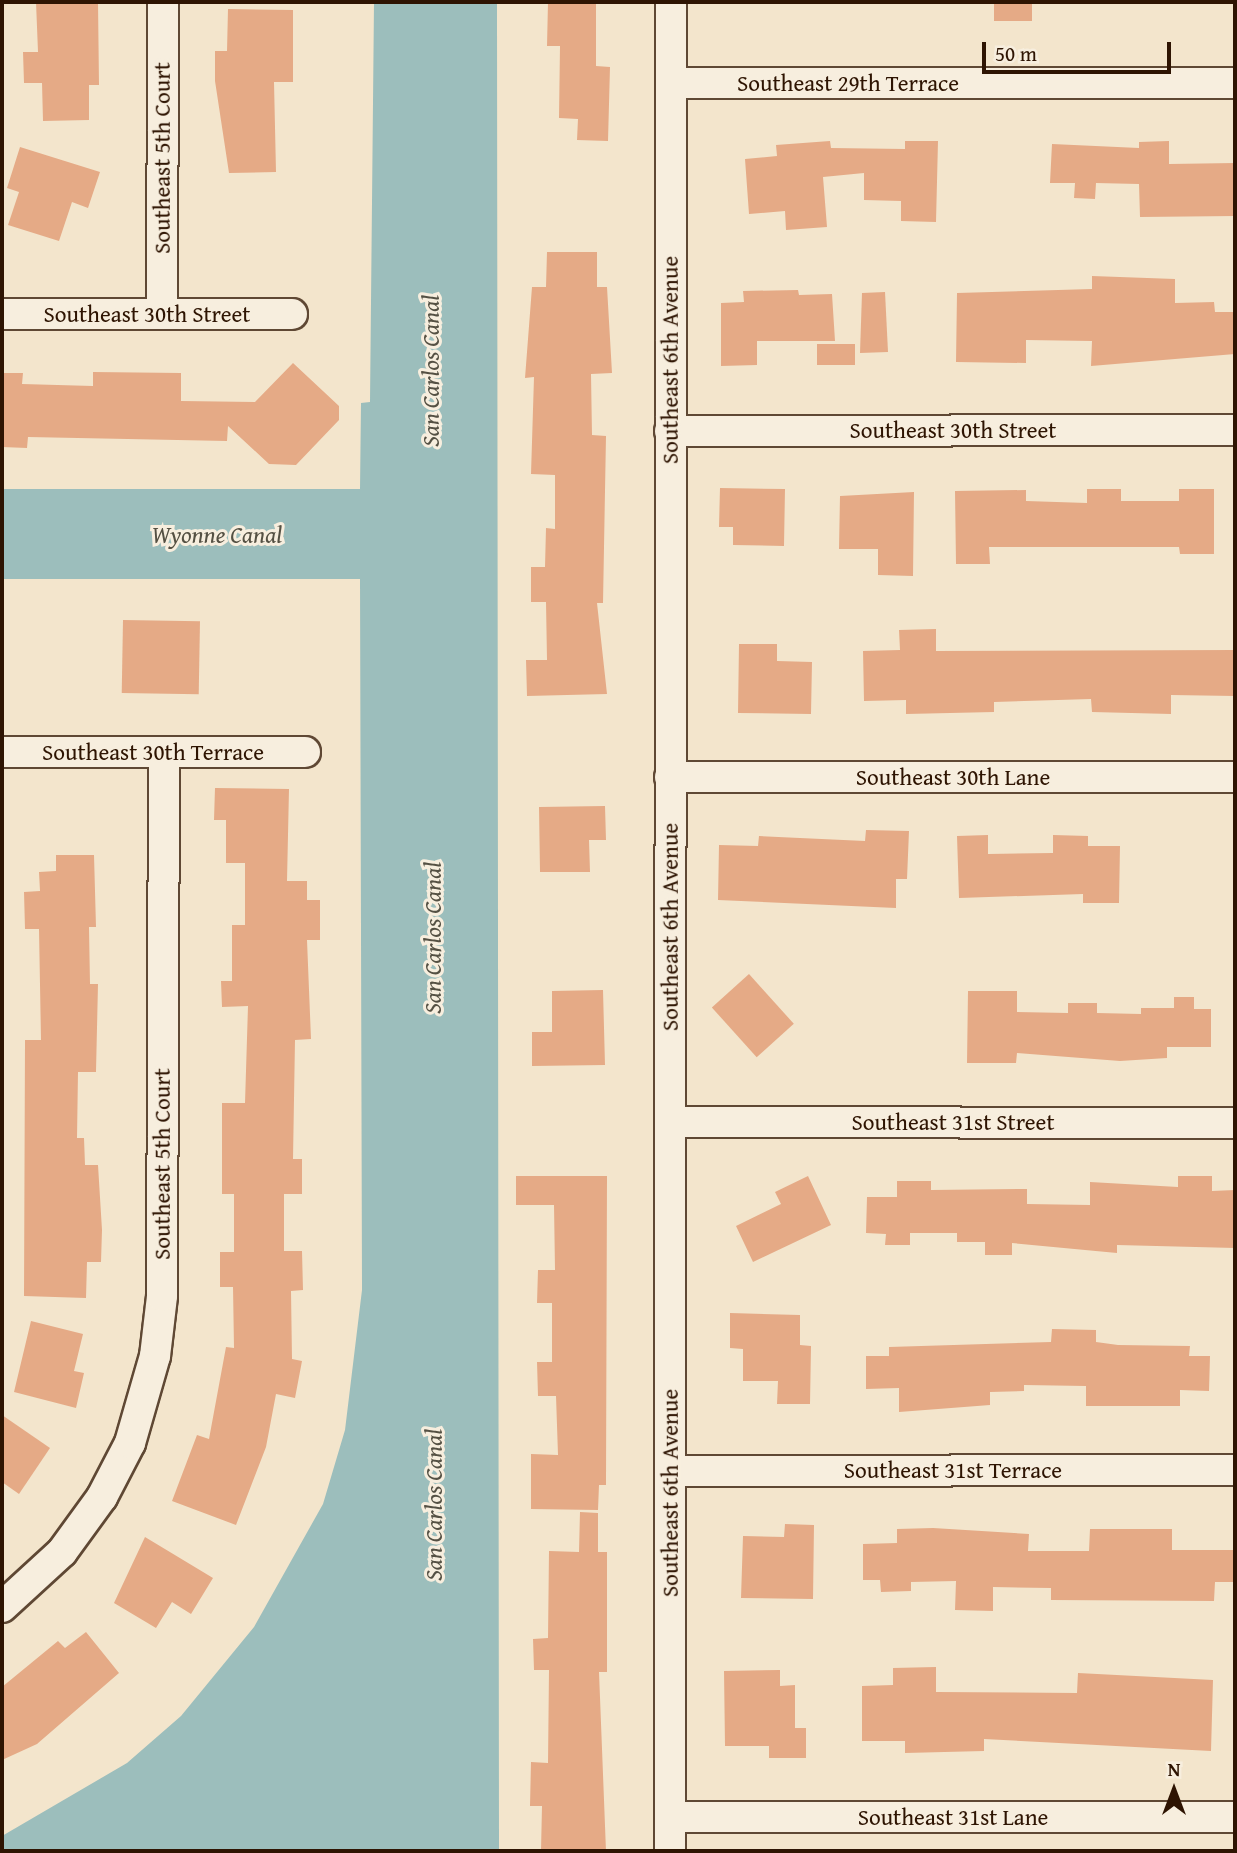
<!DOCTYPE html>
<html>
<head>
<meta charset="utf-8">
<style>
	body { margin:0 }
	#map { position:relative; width:1237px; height:1853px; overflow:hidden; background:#f3e5cc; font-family:"Gentium Book Plus",serif }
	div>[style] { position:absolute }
	.water>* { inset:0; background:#9cbebc }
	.building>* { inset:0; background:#e5aa86; transform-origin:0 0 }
	.roads { filter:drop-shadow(2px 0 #5f4834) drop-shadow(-2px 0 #5f4834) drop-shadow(0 2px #5f4834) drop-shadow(0 -2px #5f4834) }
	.street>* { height:30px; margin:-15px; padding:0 15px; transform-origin:15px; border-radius:15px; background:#f7eede }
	span { translate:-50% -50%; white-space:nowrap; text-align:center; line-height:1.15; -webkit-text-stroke:6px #f7eede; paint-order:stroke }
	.street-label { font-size:23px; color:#2e1402 }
	.water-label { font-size:24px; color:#545043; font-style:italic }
	.frame { position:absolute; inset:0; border:4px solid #2e1402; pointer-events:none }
	.north { position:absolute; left:1139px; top:1755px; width:70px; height:70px; -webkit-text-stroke:5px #f7eede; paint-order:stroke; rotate:0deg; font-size:19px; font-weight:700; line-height:28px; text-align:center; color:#2e1402 }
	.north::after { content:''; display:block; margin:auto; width:24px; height:32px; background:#2e1402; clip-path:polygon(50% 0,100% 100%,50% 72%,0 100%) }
	.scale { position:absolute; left:982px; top:42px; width:189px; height:32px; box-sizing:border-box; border:4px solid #2e1402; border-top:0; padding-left:9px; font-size:21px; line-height:24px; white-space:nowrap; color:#2e1402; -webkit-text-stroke:5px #f7eede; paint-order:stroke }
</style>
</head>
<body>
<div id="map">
	<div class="water">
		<i style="clip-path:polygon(374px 2px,497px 2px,499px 1851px,2px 1851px,2px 1836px,127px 1763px,181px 1716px,254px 1627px,323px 1504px,345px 1430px,362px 1290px,360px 579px,2px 579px,2px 489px,360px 489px,361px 403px,370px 402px)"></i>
	</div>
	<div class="building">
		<i style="clip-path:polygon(36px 2px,98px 2px,99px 85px,89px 85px,89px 120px,43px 121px,42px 83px,24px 83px,23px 52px,38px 52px)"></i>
		<i style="clip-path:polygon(548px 2px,596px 2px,596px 66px,610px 67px,608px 141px,577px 140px,578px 119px,559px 118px,560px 46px,547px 46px)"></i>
		<i style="left:994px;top:2px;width:38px;height:19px"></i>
		<i style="clip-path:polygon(228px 9px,293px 10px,293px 82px,274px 82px,276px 172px,229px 173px,215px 81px,215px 51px,227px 51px)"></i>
		<i style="clip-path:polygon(830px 141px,831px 148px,905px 149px,905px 141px,938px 141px,936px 222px,901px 221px,901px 201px,864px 200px,864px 173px,823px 177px,827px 227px,786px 230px,785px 211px,749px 214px,745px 159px,777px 156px,776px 145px)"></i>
		<i style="clip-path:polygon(1169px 141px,1169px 164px,1235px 163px,1235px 216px,1140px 217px,1139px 184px,1096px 183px,1095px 199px,1074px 198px,1075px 183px,1050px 183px,1052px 144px,1139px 148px,1139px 142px)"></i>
		<i style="clip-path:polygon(20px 147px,100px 172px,88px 208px,72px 202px,59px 241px,8px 225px,19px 192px,7px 188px)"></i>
		<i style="clip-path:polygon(547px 252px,597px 252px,597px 287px,607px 287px,612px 373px,591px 374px,592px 435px,606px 436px,603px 603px,597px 603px,607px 694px,527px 696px,526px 660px,547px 660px,546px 602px,531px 602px,531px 567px,545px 567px,546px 528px,555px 529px,555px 475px,531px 474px,534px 377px,525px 378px,532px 287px,546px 287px)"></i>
		<i style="clip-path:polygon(1092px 276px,1175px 279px,1175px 303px,1214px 302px,1215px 312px,1235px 312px,1235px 354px,1091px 366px,1092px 341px,1026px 340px,1026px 363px,956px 362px,957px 293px,1092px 289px)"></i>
		<i style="clip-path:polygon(798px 290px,799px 295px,832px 294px,835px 341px,757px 341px,757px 365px,721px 366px,721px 303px,744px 302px,743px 291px)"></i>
		<i style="clip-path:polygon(885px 292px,888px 352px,860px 353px,862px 293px)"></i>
		<i style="left:855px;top:344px;width:21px;height:38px;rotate:90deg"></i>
		<i style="clip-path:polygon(293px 363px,339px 406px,339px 420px,296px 465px,269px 464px,228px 426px,227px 441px,28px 437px,27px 448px,2px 447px,2px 373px,23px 373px,22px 384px,93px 386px,93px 372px,181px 373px,181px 401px,255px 402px)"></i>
		<i style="clip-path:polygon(720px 488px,785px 489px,784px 546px,733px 545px,733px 527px,719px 527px)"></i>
		<i style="clip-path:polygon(1087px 489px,1121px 489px,1121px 501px,1179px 501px,1179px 489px,1214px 489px,1214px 554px,1180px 554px,1179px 547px,989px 547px,990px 564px,956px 564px,955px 491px,1026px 490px,1026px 501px,1087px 503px)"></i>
		<i style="clip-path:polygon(914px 492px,913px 576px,878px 575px,878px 549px,839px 549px,840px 496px)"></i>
		<i style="left:123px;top:620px;width:77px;height:73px;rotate:1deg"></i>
		<i style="clip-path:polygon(936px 629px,936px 651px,1235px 650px,1235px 696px,1171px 695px,1171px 714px,1092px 712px,1091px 699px,994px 702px,994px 712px,906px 714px,906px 700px,864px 701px,863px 651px,900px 650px,899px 630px)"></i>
		<i style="clip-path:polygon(739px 644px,777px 644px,777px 661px,812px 662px,811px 714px,738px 713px)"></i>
		<i style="clip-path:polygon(215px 788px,289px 789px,287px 881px,307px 881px,307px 900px,320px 900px,320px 940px,307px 940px,311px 1039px,295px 1040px,293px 1159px,302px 1159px,302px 1194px,284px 1194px,284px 1251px,302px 1251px,303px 1290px,291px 1291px,292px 1359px,302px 1361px,295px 1398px,276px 1394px,266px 1447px,236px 1525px,172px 1501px,197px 1435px,209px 1439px,226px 1347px,234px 1348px,233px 1287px,220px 1287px,220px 1252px,234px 1252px,234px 1194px,222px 1194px,222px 1103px,245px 1103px,248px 1006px,222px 1007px,221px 981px,232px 981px,232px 925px,245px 925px,245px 863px,226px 863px,226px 820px,214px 820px)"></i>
		<i style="clip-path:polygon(605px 806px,606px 840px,589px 840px,590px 872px,540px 872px,539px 807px)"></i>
		<i style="clip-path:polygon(866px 830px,909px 831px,907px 879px,896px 879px,896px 908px,718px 900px,719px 845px,758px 846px,759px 836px,865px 841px)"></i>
		<i style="clip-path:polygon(988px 835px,988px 854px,1053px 853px,1053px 835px,1088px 836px,1088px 846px,1120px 846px,1119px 903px,1083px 903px,1083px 894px,959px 898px,957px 836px)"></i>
		<i style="clip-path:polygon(56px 855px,94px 855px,96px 927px,89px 927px,90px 984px,98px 984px,96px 1072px,78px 1072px,77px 1138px,84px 1138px,85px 1165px,98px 1165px,102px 1230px,101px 1262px,87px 1262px,86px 1298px,24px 1296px,25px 1040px,41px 1040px,39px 929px,25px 929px,24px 892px,40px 891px,39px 872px,56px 871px)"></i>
		<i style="left:749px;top:974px;width:67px;height:50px;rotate:48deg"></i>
		<i style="clip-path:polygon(603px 990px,605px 1065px,532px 1066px,532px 1032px,552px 1032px,552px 991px)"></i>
		<i style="clip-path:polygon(968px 991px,1017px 991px,1017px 1012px,1068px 1013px,1068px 1003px,1097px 1003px,1097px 1013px,1141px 1014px,1141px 1008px,1174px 1008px,1174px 997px,1194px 997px,1194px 1009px,1211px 1009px,1211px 1047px,1167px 1047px,1167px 1058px,1120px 1061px,1017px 1053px,1016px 1063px,967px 1063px)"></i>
		<i style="clip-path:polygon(516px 1176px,607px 1176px,606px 1485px,599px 1485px,598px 1510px,531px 1509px,531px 1454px,558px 1455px,556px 1396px,538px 1396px,537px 1362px,552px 1362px,552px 1303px,537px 1303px,538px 1270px,555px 1270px,554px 1205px,516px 1205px)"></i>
		<i style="clip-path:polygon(808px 1176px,831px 1225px,753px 1262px,736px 1226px,781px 1204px,775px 1192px)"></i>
		<i style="clip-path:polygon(1178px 1176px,1212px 1176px,1212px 1191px,1235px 1190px,1235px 1248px,1117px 1245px,1117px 1253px,1012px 1243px,1012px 1255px,985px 1255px,985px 1242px,957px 1242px,957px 1233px,910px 1233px,910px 1245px,885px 1245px,886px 1234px,866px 1233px,867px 1197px,897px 1197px,897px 1181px,931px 1181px,931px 1190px,1027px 1189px,1027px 1204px,1090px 1205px,1090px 1182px,1178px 1187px)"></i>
		<i style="clip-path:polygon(730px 1313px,800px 1315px,800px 1345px,811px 1346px,810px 1404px,777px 1404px,778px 1381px,743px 1381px,743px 1349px,730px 1348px)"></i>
		<i style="clip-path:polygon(31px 1321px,83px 1334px,74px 1371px,84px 1373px,76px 1408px,14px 1392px)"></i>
		<i style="clip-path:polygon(1052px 1329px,1096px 1330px,1096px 1342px,1118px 1345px,1190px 1346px,1189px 1356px,1210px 1356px,1209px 1391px,1180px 1390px,1180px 1406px,1086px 1406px,1086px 1386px,1024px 1385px,1024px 1391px,990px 1392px,990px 1405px,899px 1412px,899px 1388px,866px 1389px,866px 1356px,889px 1356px,889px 1347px,1051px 1342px)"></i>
		<i style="clip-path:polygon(2px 1415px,50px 1448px,19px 1494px,2px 1482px)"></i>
		<i style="clip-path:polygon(580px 1512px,598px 1513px,598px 1552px,607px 1552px,607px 1672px,599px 1672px,606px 1851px,541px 1851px,542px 1806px,530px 1806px,531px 1762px,548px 1763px,549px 1670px,534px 1670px,533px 1639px,548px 1638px,549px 1551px,579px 1552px)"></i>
		<i style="clip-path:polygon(785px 1524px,814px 1525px,813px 1599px,741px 1598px,743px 1536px,784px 1537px)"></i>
		<i style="clip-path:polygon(933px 1528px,1029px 1534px,1028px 1551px,1089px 1551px,1090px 1529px,1172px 1529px,1172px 1550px,1235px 1550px,1235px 1582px,1215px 1582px,1214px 1601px,1051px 1600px,1051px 1588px,993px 1587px,993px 1611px,955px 1610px,956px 1581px,911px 1582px,911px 1591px,881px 1592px,880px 1580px,863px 1580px,863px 1544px,897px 1543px,897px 1529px)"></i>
		<i style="clip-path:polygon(145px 1537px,213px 1578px,191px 1614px,172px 1602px,156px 1628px,114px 1603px)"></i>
		<i style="clip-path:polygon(86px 1632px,119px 1673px,37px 1744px,2px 1760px,2px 1687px,58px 1641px,65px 1648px)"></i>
		<i style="clip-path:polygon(936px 1667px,936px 1692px,1077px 1693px,1078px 1673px,1213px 1680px,1211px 1751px,984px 1739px,984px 1751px,905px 1753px,905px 1741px,862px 1741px,862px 1686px,893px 1685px,893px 1668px)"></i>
		<i style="clip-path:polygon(780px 1670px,780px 1686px,795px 1685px,795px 1728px,806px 1728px,806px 1758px,769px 1758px,769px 1746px,725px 1746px,724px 1671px)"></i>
	</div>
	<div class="roads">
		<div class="street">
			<i style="left:671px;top:83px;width:564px"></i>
			<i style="left:2px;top:314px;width:290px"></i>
			<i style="left:162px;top:314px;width:312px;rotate:-89.8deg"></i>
			<i style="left:670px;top:431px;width:565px;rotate:-0.1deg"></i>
			<i style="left:2px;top:752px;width:303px"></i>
			<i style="left:670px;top:777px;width:565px"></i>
			<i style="left:670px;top:1122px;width:565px;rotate:0.1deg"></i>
			<i style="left:670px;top:1471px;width:565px;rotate:-0.1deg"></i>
			<i style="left:2px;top:1607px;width:81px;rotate:-42.5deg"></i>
			<i style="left:62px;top:1552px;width:68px;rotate:-54deg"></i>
			<i style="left:102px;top:1497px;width:61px;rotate:-62.6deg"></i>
			<i style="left:130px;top:1443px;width:91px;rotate:-74deg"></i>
			<i style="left:155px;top:1356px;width:60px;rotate:-83.3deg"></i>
			<i style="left:162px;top:1296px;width:544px;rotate:-89.79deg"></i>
			<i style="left:670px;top:1817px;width:565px"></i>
			<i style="left:670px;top:1851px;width:1849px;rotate:-89.97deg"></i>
		</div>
	</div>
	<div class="street-label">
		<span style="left:848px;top:83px">Southeast 29th Terrace</span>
		<span style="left:162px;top:158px;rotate:-90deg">Southeast 5th Court</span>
		<span style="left:147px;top:314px">Southeast 30th Street</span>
		<span style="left:670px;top:360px;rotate:-90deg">Southeast 6th Avenue</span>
		<span style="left:953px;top:430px">Southeast 30th Street</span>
		<span style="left:153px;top:752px">Southeast 30th Terrace</span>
		<span style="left:953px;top:777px">Southeast 30th Lane</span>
		<span style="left:670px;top:927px;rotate:-90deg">Southeast 6th Avenue</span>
		<span style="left:953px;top:1122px">Southeast 31st Street</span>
		<span style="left:162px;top:1164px;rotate:-90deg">Southeast 5th Court</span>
		<span style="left:953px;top:1470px">Southeast 31st Terrace</span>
		<span style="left:670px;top:1493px;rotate:-90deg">Southeast 6th Avenue</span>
		<span style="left:953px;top:1817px">Southeast 31st Lane</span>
	</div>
	<div class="water-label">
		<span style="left:431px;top:371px;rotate:-90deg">San Carlos Canal</span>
		<span style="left:217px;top:535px">Wyonne Canal</span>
		<span style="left:433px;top:938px;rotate:-90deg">San Carlos Canal</span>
		<span style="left:434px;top:1505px;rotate:-90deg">San Carlos Canal</span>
	</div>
	<div class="frame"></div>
	<div class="north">N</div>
	<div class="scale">50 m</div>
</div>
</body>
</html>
